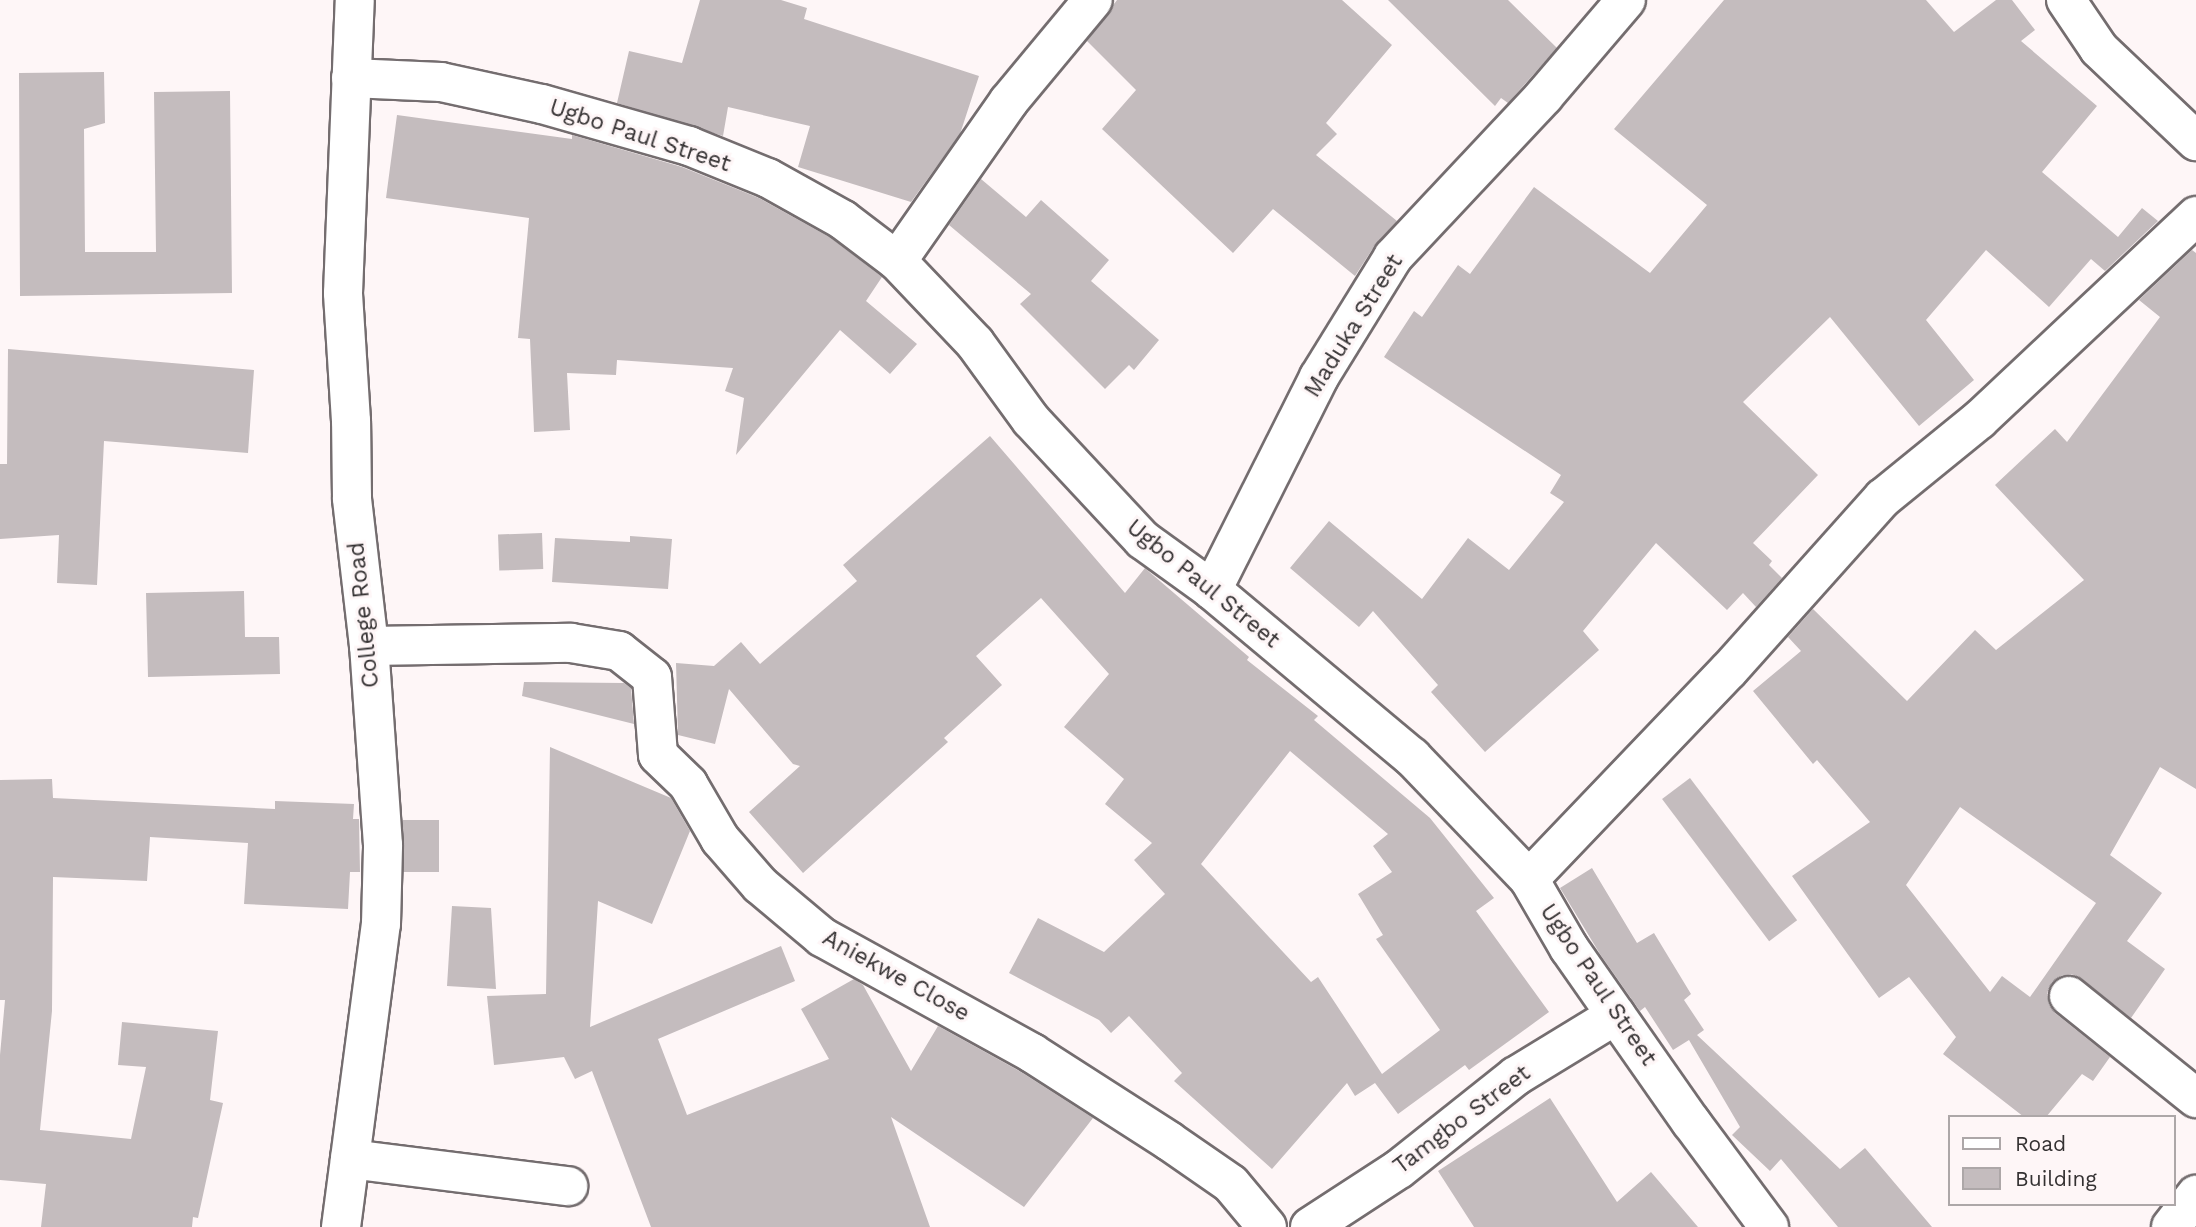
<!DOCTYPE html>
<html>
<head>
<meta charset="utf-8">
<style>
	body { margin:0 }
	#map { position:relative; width:2196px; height:1227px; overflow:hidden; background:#fef6f7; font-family:"Work Sans",sans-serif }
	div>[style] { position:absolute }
	.building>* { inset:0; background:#c4bcbe; transform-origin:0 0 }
	.roads { filter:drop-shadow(2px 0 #746d6f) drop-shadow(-2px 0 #746d6f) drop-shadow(0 2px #746d6f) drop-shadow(0 -2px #746d6f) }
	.street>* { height:38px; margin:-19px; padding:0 19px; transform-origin:19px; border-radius:19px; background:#fff }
	.secondary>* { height:38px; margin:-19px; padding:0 19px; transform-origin:19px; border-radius:19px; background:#fff }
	span { translate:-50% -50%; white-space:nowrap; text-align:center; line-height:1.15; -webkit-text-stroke:6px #fef6f7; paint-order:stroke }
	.street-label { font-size:23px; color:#343132 }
	.legend { position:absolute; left:1948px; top:1115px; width:228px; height:91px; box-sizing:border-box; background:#fef6f7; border:2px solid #ada7a8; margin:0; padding:9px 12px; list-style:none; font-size:21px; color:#343132 }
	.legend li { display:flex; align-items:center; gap:14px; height:35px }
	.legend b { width:35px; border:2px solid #ada7a8 }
</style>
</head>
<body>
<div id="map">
	<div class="building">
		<i style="clip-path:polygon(700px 0,781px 0,807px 8px,804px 19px,979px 76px,960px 134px,911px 202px,798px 167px,810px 126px,728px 107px,723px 136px,617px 103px,629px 51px,682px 63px)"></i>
		<i style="clip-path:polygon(1117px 0,1342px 0,1392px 45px,1326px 123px,1337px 134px,1316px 155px,1397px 221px,1375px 245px,1355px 276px,1273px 209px,1233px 253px,1102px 129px,1136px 90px,1087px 41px)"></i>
		<i style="clip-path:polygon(1388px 0,1508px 0,1557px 48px,1508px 103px,1501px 98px,1495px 106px)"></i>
		<i style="clip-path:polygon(1724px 0,1926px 0,1954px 32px,1996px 0,2012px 0,2035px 30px,2021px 41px,2097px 106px,2042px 172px,2118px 237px,2142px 208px,2158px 221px,2105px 271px,2091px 259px,2049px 307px,1986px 250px,1926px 320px,1974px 380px,1919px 426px,1830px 317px,1743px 402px,1818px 475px,1753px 543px,1772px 561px,1769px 565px,1782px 578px,1756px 607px,1743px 593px,1727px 610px,1656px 543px,1583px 631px,1599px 650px,1485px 752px,1431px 692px,1438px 685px,1373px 611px,1359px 627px,1290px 568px,1329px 521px,1422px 599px,1468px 538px,1509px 570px,1564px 502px,1550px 493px,1561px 475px,1384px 357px,1414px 311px,1422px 317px,1458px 265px,1470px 274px,1534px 187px,1650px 273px,1707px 205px,1614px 129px)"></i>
		<i style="clip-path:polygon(104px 72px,105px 123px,84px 129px,85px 252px,156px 252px,154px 92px,230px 91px,232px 293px,20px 296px,19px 73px)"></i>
		<i style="clip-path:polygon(397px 115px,572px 139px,572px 135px,682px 167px,759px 198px,831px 238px,882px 277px,866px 301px,917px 344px,890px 374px,840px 330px,736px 455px,744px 398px,725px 391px,733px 368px,617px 360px,616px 375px,567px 373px,570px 430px,534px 432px,530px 339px,518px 338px,529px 218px,386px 198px)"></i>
		<i style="clip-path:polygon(981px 179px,1026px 217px,1041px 200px,1109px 260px,1091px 281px,1159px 340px,1134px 370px,1129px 365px,1105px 389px,1020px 304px,1031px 294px,949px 225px)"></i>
		<i style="clip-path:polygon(evenodd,2192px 250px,2196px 253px,2196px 789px,2160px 767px,2110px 855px,2162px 893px,2127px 941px,2165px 969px,2131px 1018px,2082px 979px,2072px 974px,2062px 975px,2052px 982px,2047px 993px,2049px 1005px,2055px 1013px,2110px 1057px,2093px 1081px,2082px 1074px,2046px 1117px,2024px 1117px,1943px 1054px,1956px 1037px,1909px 977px,1879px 998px,1792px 876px,1870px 822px,1817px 760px,1813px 764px,1753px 691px,1801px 651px,1788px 637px,1813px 609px,1907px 701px,1975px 630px,1996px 650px,2084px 580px,1995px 485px,2055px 429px,2067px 442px,2160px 317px,2139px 300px,2192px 250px,1960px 807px,2096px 903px,2030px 997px,2002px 976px,1990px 992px,1906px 885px,1960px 807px)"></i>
		<i style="clip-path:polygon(8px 349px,254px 370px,248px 453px,104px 441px,97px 585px,57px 583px,59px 535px,0 539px,0 464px,7px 464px)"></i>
		<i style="clip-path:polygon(evenodd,990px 436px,1125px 593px,1145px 568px,1147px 570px,1249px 657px,1247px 660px,1318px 716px,1314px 720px,1430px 818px,1494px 898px,1476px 911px,1549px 1012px,1469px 1070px,1465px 1065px,1398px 1114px,1375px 1083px,1355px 1096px,1347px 1083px,1272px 1169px,1174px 1081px,1182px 1073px,1129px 1016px,1111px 1033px,1099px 1020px,1009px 973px,1038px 918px,1104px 952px,1165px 894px,1134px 860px,1152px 843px,1105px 804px,1124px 779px,1064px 727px,1109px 674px,1041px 598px,976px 656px,1002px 685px,944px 738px,948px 742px,803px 873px,749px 812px,800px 766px,793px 764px,729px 689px,715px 744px,678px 735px,676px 663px,714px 666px,741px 642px,760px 664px,857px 581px,843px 565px,990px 436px,1290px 751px,1388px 834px,1373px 846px,1392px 872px,1358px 894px,1383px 935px,1376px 939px,1440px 1030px,1382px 1074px,1318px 977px,1311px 982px,1201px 864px,1290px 751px)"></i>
		<i style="left:542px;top:533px;width:36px;height:44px;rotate:88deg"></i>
		<i style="clip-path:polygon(630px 536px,672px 539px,668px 589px,552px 582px,555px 538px,630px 542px)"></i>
		<i style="clip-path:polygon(244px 591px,245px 637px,279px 637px,280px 674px,148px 677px,146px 593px)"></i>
		<i style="clip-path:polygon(524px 682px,624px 683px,631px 688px,634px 724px,522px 696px)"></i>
		<i style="clip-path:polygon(550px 747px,671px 798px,690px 831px,652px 924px,598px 901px,590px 1027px,781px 946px,795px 981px,658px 1039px,687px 1115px,829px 1059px,801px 1009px,854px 979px,863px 985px,911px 1071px,938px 1026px,1021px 1072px,1093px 1118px,1024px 1207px,891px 1117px,930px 1227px,651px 1227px,592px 1071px,575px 1079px,564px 1057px,494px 1065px,487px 996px,546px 994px)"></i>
		<i style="left:1690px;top:778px;width:178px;height:35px;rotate:53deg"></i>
		<i style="clip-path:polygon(52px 779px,53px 798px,275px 809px,275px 801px,354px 804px,353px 819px,359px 819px,360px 872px,350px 872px,348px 909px,244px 904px,248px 843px,150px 837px,147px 881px,53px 877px,52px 1011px,40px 1130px,131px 1139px,146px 1067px,118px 1065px,122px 1022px,218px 1031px,210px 1100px,223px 1103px,198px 1218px,193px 1217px,192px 1227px,41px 1227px,46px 1184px,0 1180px,0 1055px,5px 1000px,0 1000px,0 780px)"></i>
		<i style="left:403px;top:820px;width:36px;height:52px"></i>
		<i style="clip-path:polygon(1592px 868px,1637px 943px,1654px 933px,1691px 994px,1684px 1000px,1704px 1030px,1697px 1035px,1840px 1169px,1865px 1148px,1932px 1227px,1838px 1227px,1781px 1159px,1770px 1171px,1732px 1135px,1740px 1127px,1689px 1040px,1673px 1050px,1645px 1007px,1640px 1011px,1600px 954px,1560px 888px)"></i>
		<i style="clip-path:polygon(452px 906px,491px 908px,496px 989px,447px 986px)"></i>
		<i style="clip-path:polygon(1550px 1098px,1617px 1202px,1651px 1172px,1698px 1227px,1474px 1227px,1438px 1171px)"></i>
	</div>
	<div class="roads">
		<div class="street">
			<i style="left:2066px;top:0;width:59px;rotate:56deg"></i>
			<i style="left:2099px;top:49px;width:134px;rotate:43.5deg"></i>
			<i style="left:351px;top:78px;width:90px;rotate:2.5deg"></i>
			<i style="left:441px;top:82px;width:103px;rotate:12.3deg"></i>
			<i style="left:542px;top:104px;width:153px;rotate:15.9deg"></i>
			<i style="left:689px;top:146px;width:85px;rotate:22.1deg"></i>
			<i style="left:768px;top:178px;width:86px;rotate:29.2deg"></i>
			<i style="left:843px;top:220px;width:68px;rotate:37.2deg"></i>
			<i style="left:897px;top:261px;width:113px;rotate:46.4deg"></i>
			<i style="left:975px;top:343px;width:95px;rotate:54deg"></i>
			<i style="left:1031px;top:420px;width:164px;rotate:47deg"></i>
			<i style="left:1143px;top:540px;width:85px;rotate:35.9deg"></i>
			<i style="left:1212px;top:590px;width:261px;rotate:39.9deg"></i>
			<i style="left:1412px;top:757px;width:169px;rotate:46.2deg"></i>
			<i style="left:1529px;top:879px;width:80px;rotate:59.9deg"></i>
			<i style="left:1569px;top:948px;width:213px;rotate:55deg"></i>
			<i style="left:1691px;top:1122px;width:131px;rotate:53.4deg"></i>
			<i style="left:897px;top:261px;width:195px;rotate:-55deg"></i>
			<i style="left:1009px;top:101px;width:131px;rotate:-50.3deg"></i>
			<i style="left:1212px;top:590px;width:238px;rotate:-63.3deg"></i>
			<i style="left:1319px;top:377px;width:141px;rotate:-58.3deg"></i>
			<i style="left:1393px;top:257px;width:221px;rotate:-46.8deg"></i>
			<i style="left:1544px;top:96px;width:126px;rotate:-49.5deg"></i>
			<i style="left:369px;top:646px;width:202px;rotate:-0.9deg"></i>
			<i style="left:571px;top:643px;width:49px;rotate:9.5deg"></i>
			<i style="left:619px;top:651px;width:42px;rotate:38.2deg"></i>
			<i style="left:652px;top:677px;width:78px;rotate:85.6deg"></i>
			<i style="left:658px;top:755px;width:42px;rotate:44deg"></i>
			<i style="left:688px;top:784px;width:64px;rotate:59.8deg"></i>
			<i style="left:720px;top:839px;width:61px;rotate:49deg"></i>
			<i style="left:760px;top:885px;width:81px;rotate:40deg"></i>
			<i style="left:822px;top:937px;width:240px;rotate:28.9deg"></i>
			<i style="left:1032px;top:1053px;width:163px;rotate:32.7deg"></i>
			<i style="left:1169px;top:1141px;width:75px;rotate:34.7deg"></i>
			<i style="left:1231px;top:1184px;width:56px;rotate:50.1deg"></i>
			<i style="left:1529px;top:879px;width:289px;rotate:-46.3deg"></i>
			<i style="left:1729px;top:670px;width:231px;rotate:-48.2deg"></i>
			<i style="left:1883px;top:498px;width:124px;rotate:-39.1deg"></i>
			<i style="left:1979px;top:420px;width:298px;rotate:-43.2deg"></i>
			<i style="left:2069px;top:996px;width:163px;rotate:38.8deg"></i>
			<i style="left:350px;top:1159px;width:220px;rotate:7.1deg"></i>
			<i style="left:1310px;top:1227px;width:106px;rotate:-33.1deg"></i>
			<i style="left:1399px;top:1169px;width:149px;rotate:-38.5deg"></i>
			<i style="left:1516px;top:1076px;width:117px;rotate:-31.4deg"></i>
			<i style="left:2171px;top:1227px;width:41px;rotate:-52deg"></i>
		</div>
		<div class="secondary">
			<i style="left:341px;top:1227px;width:306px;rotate:-82.5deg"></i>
			<i style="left:381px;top:924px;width:79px;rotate:-88.5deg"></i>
			<i style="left:383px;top:845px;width:199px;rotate:-94deg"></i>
			<i style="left:369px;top:646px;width:149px;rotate:-96.6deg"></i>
			<i style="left:352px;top:498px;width:77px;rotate:-90.7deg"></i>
			<i style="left:351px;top:421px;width:128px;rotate:-93.6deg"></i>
			<i style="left:343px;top:293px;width:293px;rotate:-87.7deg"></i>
		</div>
	</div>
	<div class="street-label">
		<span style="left:640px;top:136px;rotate:18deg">Ugbo Paul Street</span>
		<span style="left:1354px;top:326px;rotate:-58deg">Maduka Street</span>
		<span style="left:1203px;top:584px;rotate:39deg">Ugbo Paul Street</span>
		<span style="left:364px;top:615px;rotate:-96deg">College Road</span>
		<span style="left:896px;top:976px;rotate:29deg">Aniekwe Close</span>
		<span style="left:1598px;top:985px;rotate:56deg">Ugbo Paul Street</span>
		<span style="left:1462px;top:1120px;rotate:-37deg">Tamgbo Street</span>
	</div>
	<ul class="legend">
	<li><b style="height:9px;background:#fff"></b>Road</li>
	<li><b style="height:19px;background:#c4bcbe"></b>Building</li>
	</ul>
</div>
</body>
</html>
